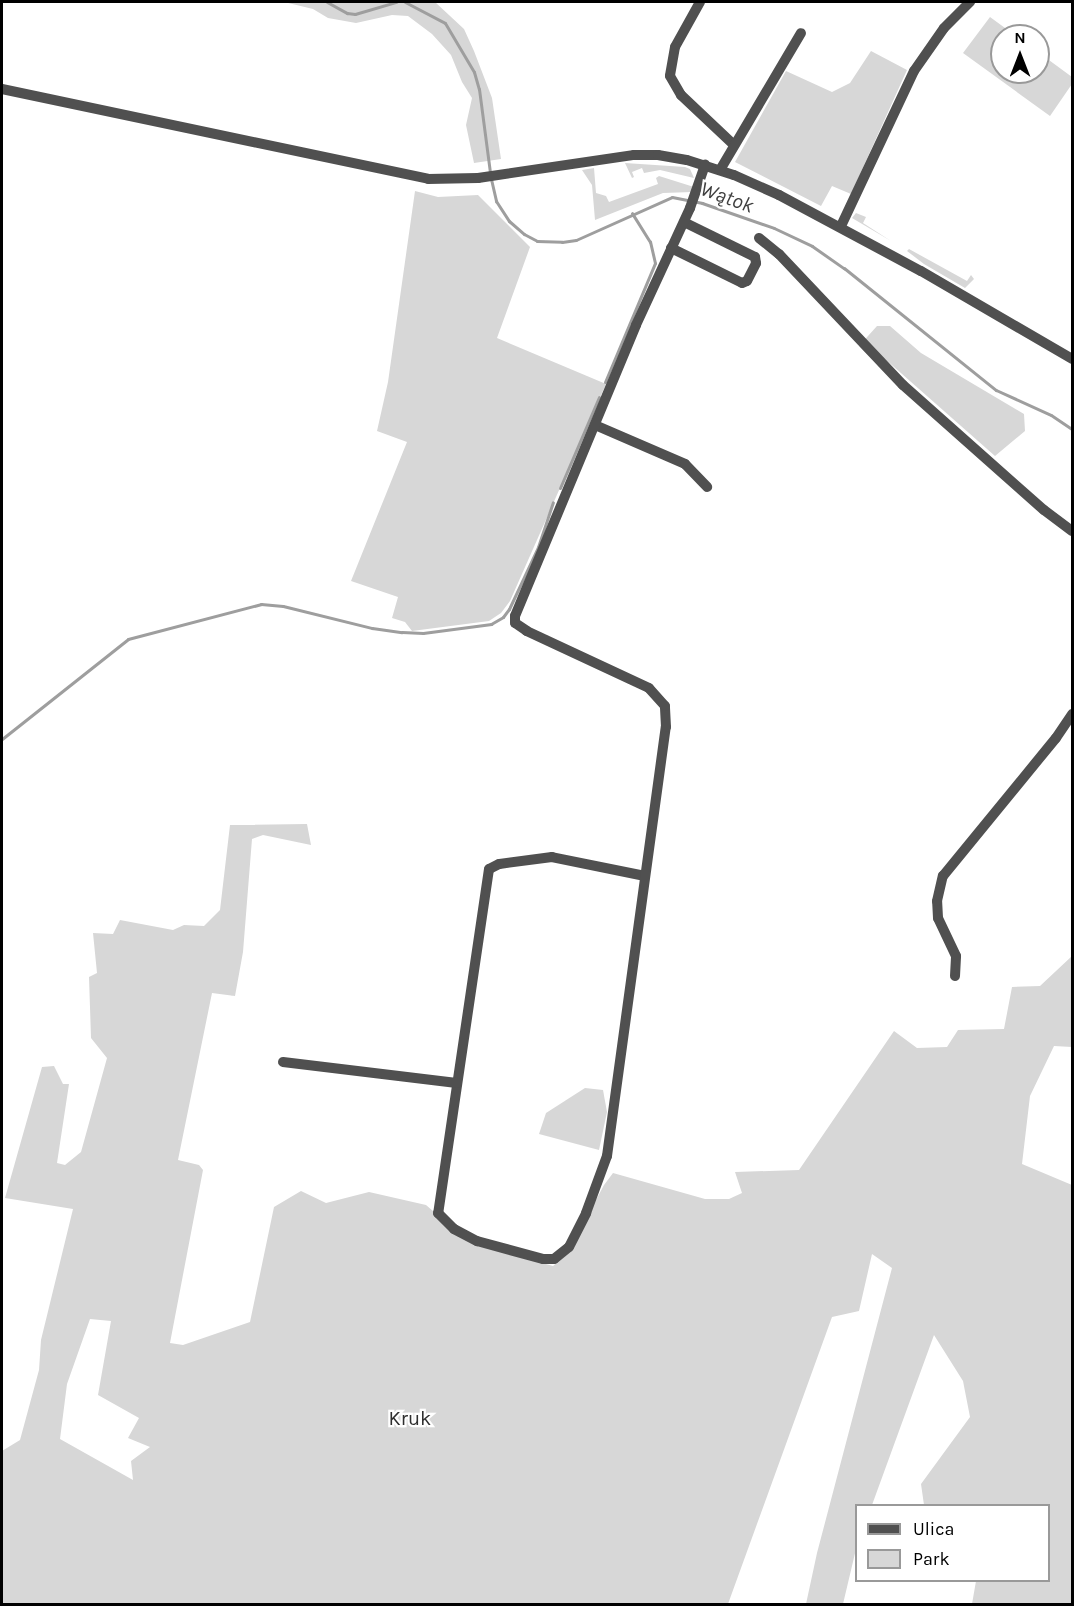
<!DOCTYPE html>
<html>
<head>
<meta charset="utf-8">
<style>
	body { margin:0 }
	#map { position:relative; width:1074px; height:1606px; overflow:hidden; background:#fff; font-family:Karla,sans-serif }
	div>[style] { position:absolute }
	.green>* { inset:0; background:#d7d7d7 }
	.stream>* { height:3px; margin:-1.5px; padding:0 1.5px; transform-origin:1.5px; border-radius:1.5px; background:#9e9e9e }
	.minor>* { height:10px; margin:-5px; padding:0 5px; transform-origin:5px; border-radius:5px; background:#505050 }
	span { translate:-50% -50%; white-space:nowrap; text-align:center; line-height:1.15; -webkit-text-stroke:4.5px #fff; paint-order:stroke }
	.park-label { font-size:20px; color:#2e2e2e }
	.water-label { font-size:21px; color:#3f3f3f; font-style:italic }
	.frame { position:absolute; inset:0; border:3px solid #000; pointer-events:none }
	.legend { position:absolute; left:855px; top:1504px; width:195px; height:78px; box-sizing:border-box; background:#fff; border:2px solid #999; margin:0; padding:8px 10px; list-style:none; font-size:18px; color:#000 }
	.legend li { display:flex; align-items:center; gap:12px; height:30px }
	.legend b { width:30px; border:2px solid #999 }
	.north { position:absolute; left:990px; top:24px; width:60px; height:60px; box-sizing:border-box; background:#fff; border:2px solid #999; border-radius:50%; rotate:0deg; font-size:16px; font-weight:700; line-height:24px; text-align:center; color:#000 }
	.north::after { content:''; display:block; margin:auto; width:21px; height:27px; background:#000; clip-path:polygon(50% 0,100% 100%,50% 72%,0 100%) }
</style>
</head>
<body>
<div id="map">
	<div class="green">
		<i style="clip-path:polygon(284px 2px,435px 2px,464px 29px,474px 51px,492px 98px,501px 159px,474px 163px,466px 125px,472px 98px,462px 82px,451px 55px,432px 34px,408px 16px,392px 15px,356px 23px,328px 18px,313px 9px)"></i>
		<i style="clip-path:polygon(990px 17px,1016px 36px,1002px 36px,1002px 72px,1038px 72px,1038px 52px,1072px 77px,1072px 84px,1050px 116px,963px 53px)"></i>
		<i style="clip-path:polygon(871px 51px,907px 70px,851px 194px,832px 186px,821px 206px,735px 162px,786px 71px,832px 92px,850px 83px)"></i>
		<i style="clip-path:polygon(625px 163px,685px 167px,690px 169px,694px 178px,660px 170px,644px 173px,642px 168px,632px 172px,634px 177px,632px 178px)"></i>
		<i style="clip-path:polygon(594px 168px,596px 193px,606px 196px,609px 202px,658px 184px,656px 178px,659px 176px,694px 187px,692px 192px,663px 193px,595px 220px,592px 185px,582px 170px)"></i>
		<i style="clip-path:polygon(415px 191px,438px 197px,478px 195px,530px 247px,497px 338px,606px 384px,510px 601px,501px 613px,489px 621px,412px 631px,405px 622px,392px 618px,398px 597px,351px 581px,407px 442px,377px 431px,388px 382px)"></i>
		<i style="clip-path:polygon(856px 213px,866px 217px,863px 223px,891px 241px,852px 218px)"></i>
		<i style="clip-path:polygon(909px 249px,967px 281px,971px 275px,974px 279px,965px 288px,924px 264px,907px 251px)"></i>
		<i style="clip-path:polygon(877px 326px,890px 326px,921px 353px,1024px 414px,1025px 431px,995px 456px,885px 359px,867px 354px,859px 346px)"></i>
		<i style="clip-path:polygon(evenodd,307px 824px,311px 845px,263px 835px,252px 839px,243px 952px,235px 996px,212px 993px,178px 1160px,199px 1165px,203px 1170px,170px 1343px,183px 1345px,250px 1322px,274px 1207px,301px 1191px,326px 1203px,369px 1192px,426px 1205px,469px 1242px,553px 1266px,567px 1254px,604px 1185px,613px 1173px,705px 1199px,729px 1199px,742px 1193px,735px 1172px,799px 1170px,894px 1031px,917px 1048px,947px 1047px,958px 1030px,1004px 1029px,1012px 987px,1040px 986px,1072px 956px,1072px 1047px,1054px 1046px,1030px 1096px,1022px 1164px,1072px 1185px,1072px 1604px,972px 1604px,976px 1581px,1048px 1580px,1048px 1506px,924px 1505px,921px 1484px,970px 1417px,963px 1381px,934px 1335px,872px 1505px,856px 1506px,856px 1549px,843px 1604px,806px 1604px,817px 1553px,892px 1268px,872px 1254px,859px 1311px,832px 1317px,728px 1604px,2px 1604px,2px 1451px,20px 1440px,39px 1370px,41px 1340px,73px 1209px,5px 1198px,42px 1067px,54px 1066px,63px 1084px,69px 1084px,57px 1163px,65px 1165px,81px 1152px,107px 1058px,91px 1038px,89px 977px,97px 973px,93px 933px,113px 934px,120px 920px,173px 930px,184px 925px,204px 926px,220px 910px,230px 825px,307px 824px,90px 1319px,111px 1321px,98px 1395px,139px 1418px,128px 1438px,150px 1447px,131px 1461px,133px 1480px,60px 1439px,67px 1384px,90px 1319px)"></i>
		<i style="clip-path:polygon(585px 1088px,603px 1090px,607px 1112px,599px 1150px,539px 1134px,546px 1113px)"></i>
	</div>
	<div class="stream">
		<i style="left:327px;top:2px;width:23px;rotate:29deg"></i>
		<i style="left:347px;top:13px;width:8px;rotate:7deg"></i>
		<i style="left:355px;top:14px;width:43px;rotate:-16.3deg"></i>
		<i style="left:405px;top:2px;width:45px;rotate:27.7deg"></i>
		<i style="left:445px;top:23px;width:57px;rotate:59.4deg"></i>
		<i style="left:474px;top:72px;width:18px;rotate:74deg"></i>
		<i style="left:479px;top:89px;width:85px;rotate:82.5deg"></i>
		<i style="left:491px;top:179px;width:23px;rotate:77deg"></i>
		<i style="left:496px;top:201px;width:24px;rotate:57deg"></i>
		<i style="left:509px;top:221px;width:20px;rotate:41deg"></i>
		<i style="left:524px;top:234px;width:15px;rotate:28deg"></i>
		<i style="left:537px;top:241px;width:25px;rotate:2deg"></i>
		<i style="left:562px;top:242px;width:14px;rotate:-8deg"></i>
		<i style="left:576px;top:240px;width:105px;rotate:-24.1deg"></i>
		<i style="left:672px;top:197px;width:31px;rotate:11deg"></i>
		<i style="left:702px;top:203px;width:76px;rotate:19.1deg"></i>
		<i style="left:774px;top:228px;width:42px;rotate:25.3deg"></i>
		<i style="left:812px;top:246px;width:39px;rotate:35deg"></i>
		<i style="left:844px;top:268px;width:195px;rotate:38.8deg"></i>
		<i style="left:996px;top:390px;width:60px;rotate:24.4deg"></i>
		<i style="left:1051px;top:415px;width:25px;rotate:34deg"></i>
		<i style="left:605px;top:382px;width:129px;rotate:-67.2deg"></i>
		<i style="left:655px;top:263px;width:22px;rotate:-103deg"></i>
		<i style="left:650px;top:242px;width:34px;rotate:-122deg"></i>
		<i style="left:560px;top:488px;width:99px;rotate:-66.8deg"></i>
		<i style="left:2px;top:739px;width:161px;rotate:-38.4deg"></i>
		<i style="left:128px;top:639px;width:138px;rotate:-14.7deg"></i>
		<i style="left:261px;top:604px;width:22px;rotate:5deg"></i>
		<i style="left:283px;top:606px;width:92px;rotate:13.9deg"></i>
		<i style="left:372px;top:628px;width:30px;rotate:8deg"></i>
		<i style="left:402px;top:632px;width:21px;rotate:3deg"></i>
		<i style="left:423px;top:633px;width:69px;rotate:-7.5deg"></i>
		<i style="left:491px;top:624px;width:14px;rotate:-30deg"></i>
		<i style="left:503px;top:617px;width:10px;rotate:-53deg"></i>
		<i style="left:509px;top:609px;width:68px;rotate:-64.9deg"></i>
		<i style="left:538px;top:547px;width:47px;rotate:-71.6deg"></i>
	</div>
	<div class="minor">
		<i style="left:700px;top:2px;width:51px;rotate:119.1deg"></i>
		<i style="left:675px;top:47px;width:29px;rotate:100deg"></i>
		<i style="left:670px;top:76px;width:22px;rotate:60deg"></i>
		<i style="left:681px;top:95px;width:73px;rotate:43.3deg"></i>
		<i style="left:2px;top:89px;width:435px;rotate:11.9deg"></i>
		<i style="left:428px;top:179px;width:50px;rotate:-1.1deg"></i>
		<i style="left:478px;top:178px;width:158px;rotate:-8.4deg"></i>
		<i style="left:634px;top:155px;width:24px"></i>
		<i style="left:658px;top:155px;width:29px;rotate:10deg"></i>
		<i style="left:687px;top:160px;width:49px;rotate:17.7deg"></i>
		<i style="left:734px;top:175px;width:49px;rotate:24deg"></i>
		<i style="left:779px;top:195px;width:161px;rotate:28.2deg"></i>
		<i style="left:921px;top:271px;width:175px;rotate:30.2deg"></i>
		<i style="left:720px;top:170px;width:159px;rotate:-59.4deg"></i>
		<i style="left:841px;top:226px;width:171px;rotate:-64.8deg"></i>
		<i style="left:914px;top:71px;width:52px;rotate:-55.1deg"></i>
		<i style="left:944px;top:28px;width:37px;rotate:-45deg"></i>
		<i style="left:759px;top:238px;width:26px;rotate:39deg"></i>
		<i style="left:779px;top:254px;width:180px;rotate:46.6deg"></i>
		<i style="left:903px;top:385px;width:188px;rotate:41.6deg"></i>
		<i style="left:1044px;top:510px;width:35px;rotate:37deg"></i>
		<i style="left:671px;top:248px;width:79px;rotate:26.2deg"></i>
		<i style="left:742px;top:283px;width:5px;rotate:-22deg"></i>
		<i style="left:747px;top:281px;width:20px;rotate:-63deg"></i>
		<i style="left:756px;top:263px;width:6px;rotate:-99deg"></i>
		<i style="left:755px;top:257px;width:79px;rotate:-153.8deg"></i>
		<i style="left:595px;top:425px;width:98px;rotate:23.4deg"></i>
		<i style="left:685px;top:464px;width:32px;rotate:46deg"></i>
		<i style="left:645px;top:876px;width:95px;rotate:-168.5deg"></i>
		<i style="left:552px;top:857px;width:53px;rotate:172.5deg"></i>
		<i style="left:499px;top:864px;width:11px;rotate:153deg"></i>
		<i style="left:489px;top:869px;width:348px;rotate:98.4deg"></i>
		<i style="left:438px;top:1213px;width:23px;rotate:45deg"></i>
		<i style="left:454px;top:1229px;width:26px;rotate:28deg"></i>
		<i style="left:477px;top:1241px;width:68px;rotate:15.3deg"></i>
		<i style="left:543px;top:1259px;width:11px"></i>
		<i style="left:554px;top:1259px;width:19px;rotate:-39deg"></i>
		<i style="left:569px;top:1247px;width:38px;rotate:-63deg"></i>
		<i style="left:586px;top:1213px;width:61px;rotate:-69.8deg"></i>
		<i style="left:607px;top:1156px;width:433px;rotate:-82.2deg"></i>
		<i style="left:666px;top:727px;width:21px;rotate:-93deg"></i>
		<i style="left:665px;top:706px;width:24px;rotate:-132deg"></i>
		<i style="left:649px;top:688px;width:135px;rotate:-155deg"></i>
		<i style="left:527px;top:631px;width:14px;rotate:-146deg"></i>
		<i style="left:515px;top:623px;width:7px;rotate:-90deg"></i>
		<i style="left:515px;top:616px;width:315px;rotate:-67.4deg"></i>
		<i style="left:636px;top:325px;width:129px;rotate:-65.2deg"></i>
		<i style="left:690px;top:208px;width:46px;rotate:-70.8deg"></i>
		<i style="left:955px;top:976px;width:20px;rotate:-87deg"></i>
		<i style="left:956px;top:956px;width:42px;rotate:-115.3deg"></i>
		<i style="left:938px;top:918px;width:17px;rotate:-93deg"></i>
		<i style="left:937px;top:901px;width:26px;rotate:-77deg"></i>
		<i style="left:943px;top:876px;width:178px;rotate:-50.7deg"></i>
		<i style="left:1056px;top:738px;width:29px;rotate:-56deg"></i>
		<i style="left:283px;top:1062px;width:175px;rotate:6.9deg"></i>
	</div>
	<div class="park-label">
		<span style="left:410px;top:1418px">Kruk</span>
	</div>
	<div class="water-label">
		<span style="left:727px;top:197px;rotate:20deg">Wątok</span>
	</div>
	<div class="frame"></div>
	<ul class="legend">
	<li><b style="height:8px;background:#505050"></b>Ulica</li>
	<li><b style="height:16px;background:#d7d7d7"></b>Park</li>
	</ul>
	<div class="north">N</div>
</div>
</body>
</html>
